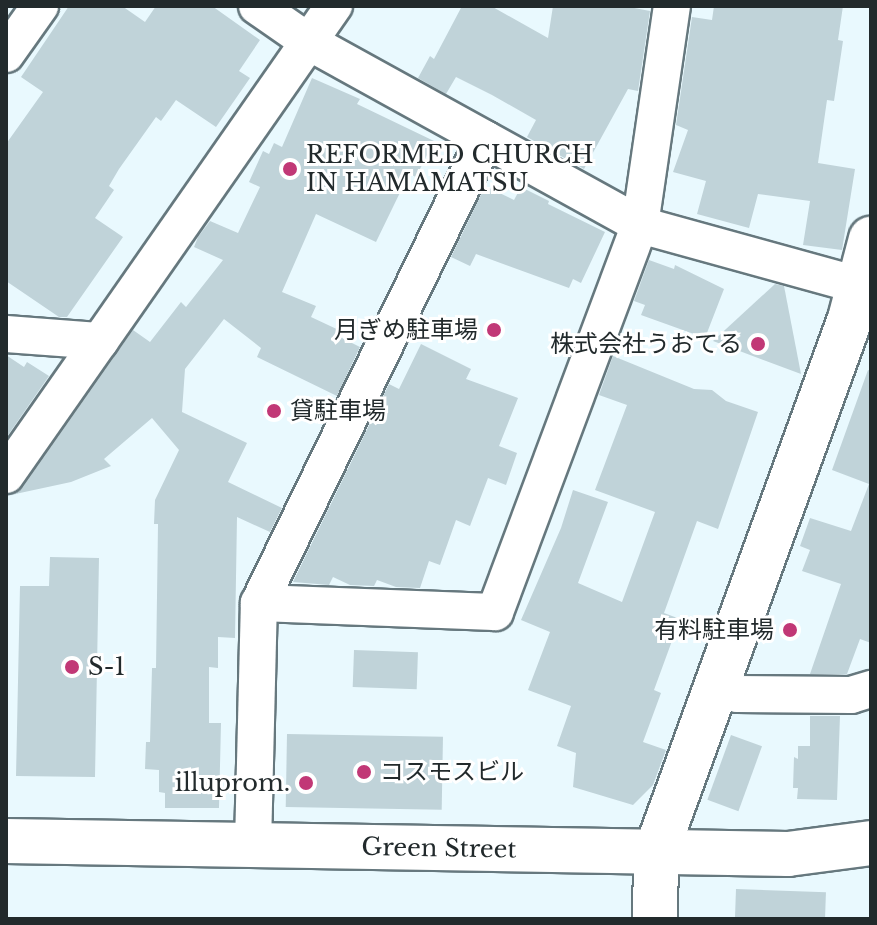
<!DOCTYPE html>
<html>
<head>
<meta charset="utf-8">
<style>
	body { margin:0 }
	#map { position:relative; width:877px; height:925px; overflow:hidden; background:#e9f9fe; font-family:"Libre Baskerville","Noto Sans JP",serif }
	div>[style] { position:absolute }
	.building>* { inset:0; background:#c0d3d9; transform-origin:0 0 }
	.roads { filter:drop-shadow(2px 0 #66787e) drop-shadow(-2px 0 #66787e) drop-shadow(0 2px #66787e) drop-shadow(0 -2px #66787e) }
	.minor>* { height:36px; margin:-18px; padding:0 18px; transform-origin:18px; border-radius:18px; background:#fff }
	.tertiary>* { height:44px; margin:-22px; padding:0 22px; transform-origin:22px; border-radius:22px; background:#fff }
	.dots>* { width:22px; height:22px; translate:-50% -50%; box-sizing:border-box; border:4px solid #fff; border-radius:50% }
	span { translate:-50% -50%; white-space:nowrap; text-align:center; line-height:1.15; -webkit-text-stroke:6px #fff; paint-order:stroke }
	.poi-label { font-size:24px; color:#222a2c }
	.left { translate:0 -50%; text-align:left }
	.right { translate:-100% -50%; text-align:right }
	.street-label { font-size:24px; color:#222a2c }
	.frame { position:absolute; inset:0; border:8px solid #222a2c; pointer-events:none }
</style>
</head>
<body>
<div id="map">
	<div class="building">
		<i style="clip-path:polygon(69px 6px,122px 6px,145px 22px,156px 6px,212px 6px,260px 40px,239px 71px,250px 78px,216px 127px,176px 100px,161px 121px,156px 117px,119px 169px,109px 186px,114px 190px,95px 218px,123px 237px,67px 317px,59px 317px,6px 281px,6px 144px,43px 92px,21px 77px)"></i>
		<i style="clip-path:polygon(462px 6px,491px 6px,548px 38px,553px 6px,624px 6px,650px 11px,638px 91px,628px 89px,584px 169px,527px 137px,536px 120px,492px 95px,456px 77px,446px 94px,418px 78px,430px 56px,434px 59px)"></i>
		<i style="clip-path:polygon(714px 6px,843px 6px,838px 40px,843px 41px,834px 101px,827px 100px,818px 163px,855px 169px,842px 250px,803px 245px,810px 201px,758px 194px,749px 228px,697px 214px,706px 181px,673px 172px,688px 130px,676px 125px,692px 17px,712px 20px)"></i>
		<i style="clip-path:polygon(312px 78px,360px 99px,357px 104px,434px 141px,416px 177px,409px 174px,376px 242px,316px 214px,282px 292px,316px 306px,311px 317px,343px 332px,340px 337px,360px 347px,337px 396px,257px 357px,261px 348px,224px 319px,185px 369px,182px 412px,247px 443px,228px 482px,282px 508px,270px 532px,237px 517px,235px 638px,218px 637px,218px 668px,209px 667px,209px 723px,221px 723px,219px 808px,165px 808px,165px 793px,159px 792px,159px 770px,145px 769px,146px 742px,150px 742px,152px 668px,156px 668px,158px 524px,154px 524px,155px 500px,179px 450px,152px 418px,104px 459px,111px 466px,71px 482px,6px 496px,23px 487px,133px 330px,150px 342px,181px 302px,186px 307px,223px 260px,194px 247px,198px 237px,210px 221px,238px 233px,260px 187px,249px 182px,263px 151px,269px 154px,274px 143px,282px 147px)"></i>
		<i style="clip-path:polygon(485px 186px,514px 200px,521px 187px,549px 201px,548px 204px,605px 232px,581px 283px,573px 279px,569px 288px,476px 254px,470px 266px,451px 257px)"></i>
		<i style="clip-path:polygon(649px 260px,674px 269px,675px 265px,724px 289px,705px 338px,641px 315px,645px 305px,634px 301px)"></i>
		<i style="clip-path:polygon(775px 284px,784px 286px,801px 374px,713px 341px)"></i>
		<i style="clip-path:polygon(421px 344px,471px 369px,466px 379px,518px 398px,499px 446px,517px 453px,506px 485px,488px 478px,470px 526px,456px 520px,440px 565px,429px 561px,420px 588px,396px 587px,377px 580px,374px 586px,350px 585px,333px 577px,329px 585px,293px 582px,389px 384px,399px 389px)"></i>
		<i style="clip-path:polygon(6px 355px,24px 367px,27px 362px,49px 376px,6px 438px)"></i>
		<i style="clip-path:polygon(613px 356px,694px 389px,712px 390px,726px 401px,758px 412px,718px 529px,697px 521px,664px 613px,680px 619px,654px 690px,661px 693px,643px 742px,666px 750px,653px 785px,633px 805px,573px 787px,576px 753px,557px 746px,571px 706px,528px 690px,550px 632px,521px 620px,561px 528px,573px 490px,608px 502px,578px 583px,622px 602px,655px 512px,595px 490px,627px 405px,599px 395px)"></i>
		<i style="clip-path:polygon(868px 370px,871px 371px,871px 643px,860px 639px,847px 674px,810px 674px,841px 584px,802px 571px,810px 550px,800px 546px,810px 518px,851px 531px,869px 484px,832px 470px)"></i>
		<i style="clip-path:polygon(50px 557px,99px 558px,95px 777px,16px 776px,20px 586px,49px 586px)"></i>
		<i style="left:354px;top:650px;width:64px;height:37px;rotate:2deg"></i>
		<i style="clip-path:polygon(810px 716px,840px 716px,837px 800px,797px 799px,798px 788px,793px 788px,794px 757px,798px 759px,798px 746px,810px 746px)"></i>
		<i style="left:287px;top:734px;width:156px;height:73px;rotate:1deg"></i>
		<i style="left:731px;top:735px;width:33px;height:69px;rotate:20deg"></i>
		<i style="left:736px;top:889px;width:90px;height:30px;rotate:2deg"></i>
	</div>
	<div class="roads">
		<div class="minor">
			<i style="left:257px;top:6px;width:63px;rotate:34.7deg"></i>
			<i style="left:309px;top:42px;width:378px;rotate:28.9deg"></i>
			<i style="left:640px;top:225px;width:230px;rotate:15.4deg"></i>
			<i style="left:6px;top:54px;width:59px;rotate:-54.7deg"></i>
			<i style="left:6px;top:334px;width:94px;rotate:4.3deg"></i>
			<i style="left:100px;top:341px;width:409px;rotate:-55.1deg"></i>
			<i style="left:6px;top:475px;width:164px;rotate:-55deg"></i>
			<i style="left:259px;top:603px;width:236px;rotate:2.2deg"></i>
			<i style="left:495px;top:612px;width:413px;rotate:-69.5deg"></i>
			<i style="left:640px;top:225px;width:221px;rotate:-81.7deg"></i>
			<i style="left:716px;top:687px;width:22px;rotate:18deg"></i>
			<i style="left:737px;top:694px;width:114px;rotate:0.5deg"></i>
			<i style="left:851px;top:695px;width:21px;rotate:-17deg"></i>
			<i style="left:253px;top:845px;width:242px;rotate:-88.6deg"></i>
			<i style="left:259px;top:603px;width:516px;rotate:-64.03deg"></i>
		</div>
		<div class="tertiary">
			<i style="left:6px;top:841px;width:782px;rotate:0.95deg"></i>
			<i style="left:788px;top:854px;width:84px;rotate:-7.5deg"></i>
			<i style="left:655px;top:919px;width:67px;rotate:-89.1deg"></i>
			<i style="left:656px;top:852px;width:567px;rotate:-70deg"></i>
			<i style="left:850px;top:319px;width:83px;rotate:-75.3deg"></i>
		</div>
	</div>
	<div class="dots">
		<i style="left:290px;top:169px;background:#c13876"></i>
		<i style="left:494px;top:330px;background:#c13876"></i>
		<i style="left:758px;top:344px;background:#c13876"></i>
		<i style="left:274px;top:411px;background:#c13876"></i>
		<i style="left:790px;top:630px;background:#c13876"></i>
		<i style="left:72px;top:667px;background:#c13876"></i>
		<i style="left:364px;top:772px;background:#c13876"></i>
		<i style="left:306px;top:783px;background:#c13876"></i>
	</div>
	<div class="poi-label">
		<span class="left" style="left:306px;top:169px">REFORMED CHURCH<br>IN HAMAMATSU</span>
		<span class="right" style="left:478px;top:330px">月ぎめ駐車場</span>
		<span class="right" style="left:742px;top:344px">株式会社うおてる</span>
		<span class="left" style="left:290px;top:411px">貸駐車場</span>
		<span class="right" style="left:774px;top:630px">有料駐車場</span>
		<span class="left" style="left:88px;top:667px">S-1</span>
		<span class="left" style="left:380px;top:772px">コスモスビル</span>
		<span class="right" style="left:290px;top:783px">illuprom.</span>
	</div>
	<div class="street-label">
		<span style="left:439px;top:848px;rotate:1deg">Green Street</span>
	</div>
	<div class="frame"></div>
</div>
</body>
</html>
